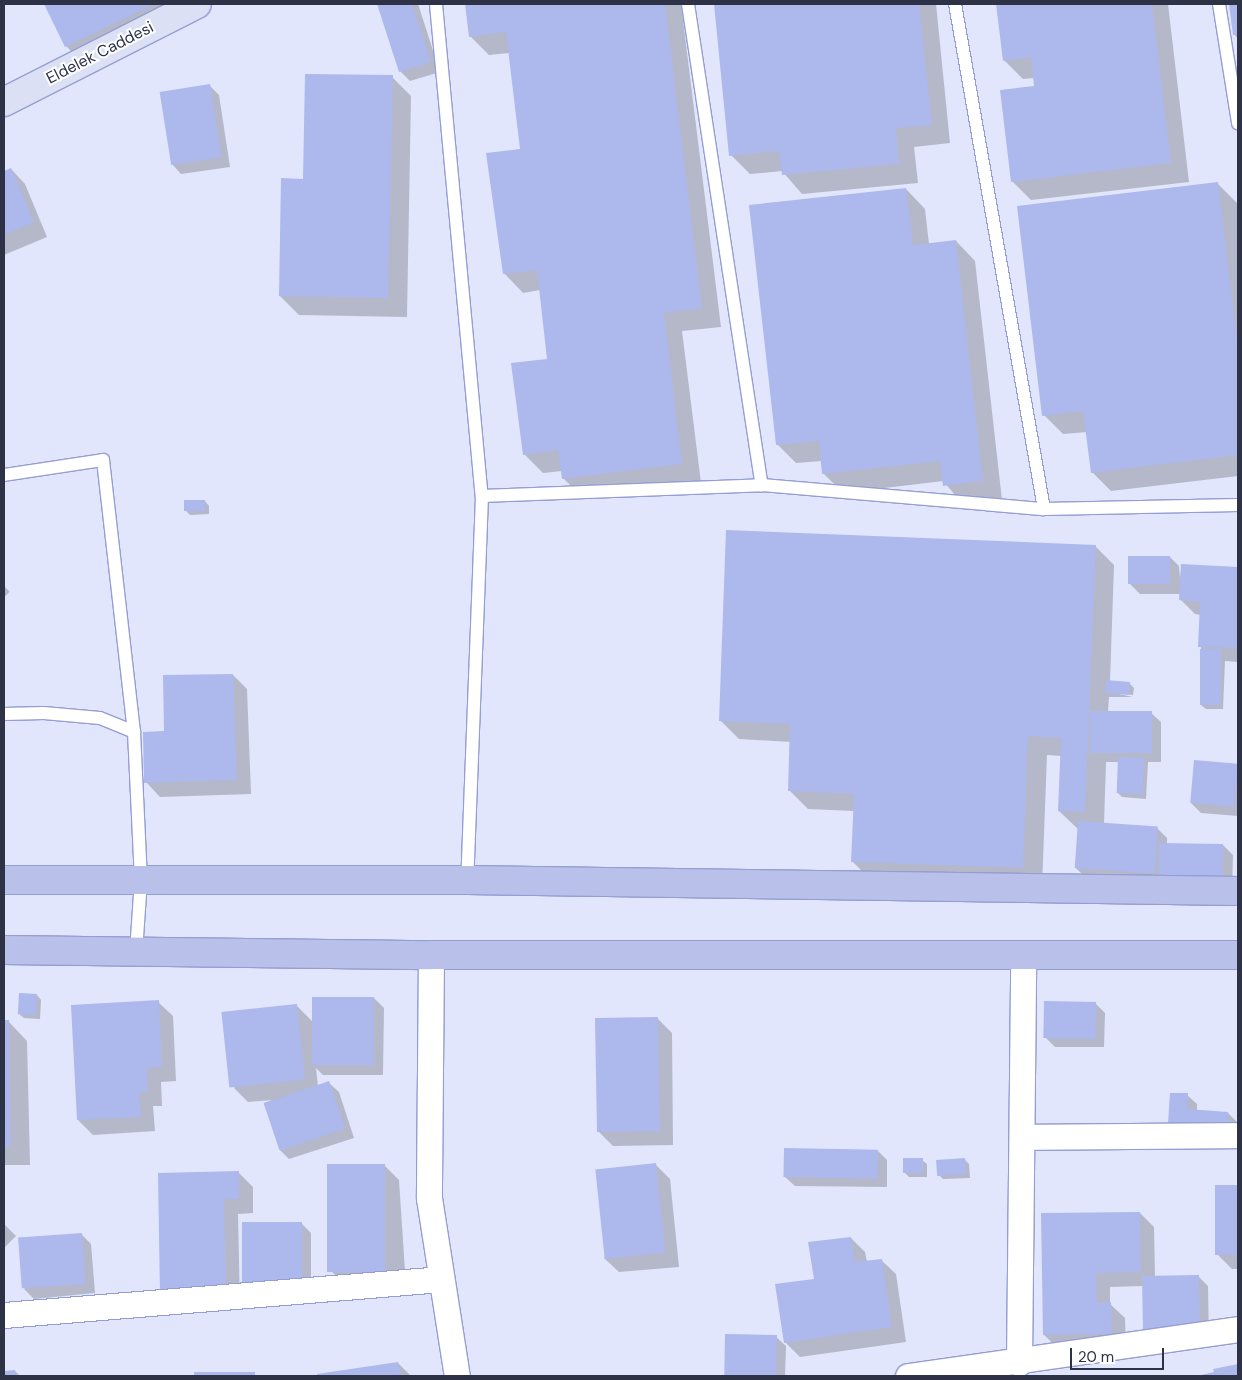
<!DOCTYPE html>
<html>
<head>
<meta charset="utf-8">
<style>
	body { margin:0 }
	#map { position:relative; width:1242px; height:1380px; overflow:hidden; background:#e1e6fc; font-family:"DM Sans",sans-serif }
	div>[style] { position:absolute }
	.shadow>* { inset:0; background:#0003; transform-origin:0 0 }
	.building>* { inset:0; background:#adb8ed; transform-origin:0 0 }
	.roads { filter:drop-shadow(1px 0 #959ed2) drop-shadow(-1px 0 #959ed2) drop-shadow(0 1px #959ed2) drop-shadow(0 -1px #959ed2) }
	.lane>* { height:12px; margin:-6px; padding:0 6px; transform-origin:6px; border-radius:6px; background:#fff }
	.street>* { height:25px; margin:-12.5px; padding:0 12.5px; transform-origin:12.5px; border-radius:12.5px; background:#fff }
	.secondary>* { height:28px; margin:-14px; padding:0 14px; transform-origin:14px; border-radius:14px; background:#dce0f5 }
	.primary>* { height:28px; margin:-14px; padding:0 14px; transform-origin:14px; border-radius:14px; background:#b9c1eb }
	span { translate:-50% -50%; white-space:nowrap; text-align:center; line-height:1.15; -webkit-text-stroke:4px #fff; paint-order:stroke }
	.street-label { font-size:16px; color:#2e3247 }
	.frame { position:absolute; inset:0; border:5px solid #2e3247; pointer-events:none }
	.scale { position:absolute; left:1070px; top:1348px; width:94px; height:22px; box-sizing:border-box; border:2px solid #2e3247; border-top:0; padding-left:6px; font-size:15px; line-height:18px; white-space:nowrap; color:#2e3247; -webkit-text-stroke:4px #fff; paint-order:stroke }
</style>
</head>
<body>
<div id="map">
	<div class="shadow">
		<i style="clip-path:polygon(46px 4px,163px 4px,170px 18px,81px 61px,66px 46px)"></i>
		<i style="clip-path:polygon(378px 4px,418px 4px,440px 72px,410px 81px,400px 71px)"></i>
		<i style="clip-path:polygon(466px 4px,681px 4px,721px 327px,682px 331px,701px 483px,582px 497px,563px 478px,562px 471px,543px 473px,524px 454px,548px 360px,540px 290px,523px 293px,504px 273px,521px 150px,509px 53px,489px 55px,470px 36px)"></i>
		<i style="clip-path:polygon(715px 4px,936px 4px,950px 143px,914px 147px,918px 183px,802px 194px,782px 171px,750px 174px,731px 155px)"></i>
		<i style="clip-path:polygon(997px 4px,1168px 4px,1189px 182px,1031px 200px,1012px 181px,1036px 87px,1034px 78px,1023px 79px,1004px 60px)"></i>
		<i style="clip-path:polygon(1230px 4px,1238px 4px,1238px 39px,1234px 34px)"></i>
		<i style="clip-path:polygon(392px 77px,411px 96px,407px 317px,299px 315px,280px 296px)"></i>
		<i style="clip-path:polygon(209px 85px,219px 95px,230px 167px,181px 174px,172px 164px)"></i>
		<i style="clip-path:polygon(11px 169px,25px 184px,47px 237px,4px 255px,4px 172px)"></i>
		<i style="clip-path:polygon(1218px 184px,1237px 203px,1238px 217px,1238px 476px,1111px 491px,1092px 472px,1087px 432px,1063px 434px,1044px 415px)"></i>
		<i style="clip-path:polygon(906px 189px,925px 209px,929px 244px,956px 241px,975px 261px,1002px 500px,963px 504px,943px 481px,843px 493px,824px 474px,822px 461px,796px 463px,777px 444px)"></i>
		<i style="clip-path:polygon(205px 501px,209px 506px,209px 514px,190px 515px,185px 510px)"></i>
		<i style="clip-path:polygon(1095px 546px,1114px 565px,1110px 682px,1130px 684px,1134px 688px,1133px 695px,1109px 692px,1133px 697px,1109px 697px,1108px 712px,1151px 713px,1161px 722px,1161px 762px,1148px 762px,1146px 799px,1122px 797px,1117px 792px,1119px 762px,1106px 762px,1104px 824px,1157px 828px,1167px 838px,1167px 844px,1223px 845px,1233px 855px,1232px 890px,1086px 878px,1076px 868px,1079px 830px,1059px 811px,1062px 756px,1047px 755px,1042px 887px,871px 880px,852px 861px,854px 811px,808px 809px,789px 790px,791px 742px,739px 739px,720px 720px)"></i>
		<i style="clip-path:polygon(1170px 557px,1179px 566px,1180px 578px,1182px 566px,1238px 568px,1238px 662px,1225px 661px,1223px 709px,1206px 709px,1201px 705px,1201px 615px,1195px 614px,1181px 600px,1181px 594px,1140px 594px,1130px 584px)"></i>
		<i style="left:4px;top:586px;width:8px;height:135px;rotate:45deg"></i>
		<i style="clip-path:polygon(233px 675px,247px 689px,251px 794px,160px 797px,146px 782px,166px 733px)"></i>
		<i style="clip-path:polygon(1195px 761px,1238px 765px,1238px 816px,1201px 813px,1191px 803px)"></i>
		<i style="clip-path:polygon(37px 995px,41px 1000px,40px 1019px,24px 1018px,19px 1014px)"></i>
		<i style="clip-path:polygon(374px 998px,384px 1008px,383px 1075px,323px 1075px,316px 1068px,318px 1086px,329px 1083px,339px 1092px,354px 1138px,289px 1159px,279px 1149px,264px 1103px,272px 1100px,248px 1102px,234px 1088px,296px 1005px,313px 1022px)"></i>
		<i style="clip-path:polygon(158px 1002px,173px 1016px,176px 1081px,161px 1082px,162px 1106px,153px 1106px,155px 1131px,93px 1135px,78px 1120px)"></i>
		<i style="clip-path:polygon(1095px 1003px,1105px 1013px,1104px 1047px,1055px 1047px,1046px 1038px)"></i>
		<i style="clip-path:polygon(657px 1018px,672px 1033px,673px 1145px,613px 1146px,598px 1131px)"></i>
		<i style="clip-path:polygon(8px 1021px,27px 1041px,30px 1165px,4px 1165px,4px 1022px)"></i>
		<i style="clip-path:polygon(1187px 1095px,1197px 1104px,1197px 1111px,1228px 1113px,1238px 1123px,1179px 1132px,1169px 1122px)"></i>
		<i style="clip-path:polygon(877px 1150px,887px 1160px,887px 1187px,795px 1186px,785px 1177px)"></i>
		<i style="clip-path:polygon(964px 1159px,969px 1164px,970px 1178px,943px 1179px,939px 1175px)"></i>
		<i style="clip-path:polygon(922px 1160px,927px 1164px,927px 1177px,909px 1177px,904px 1172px)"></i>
		<i style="clip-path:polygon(655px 1164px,670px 1179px,679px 1267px,619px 1272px,604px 1258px)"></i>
		<i style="clip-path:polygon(384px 1165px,399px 1180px,406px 1286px,347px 1286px,332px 1272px)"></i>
		<i style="clip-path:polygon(238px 1172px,253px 1187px,253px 1213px,238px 1214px,240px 1308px,162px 1295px)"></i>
		<i style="clip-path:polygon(1216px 1187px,1238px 1187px,1238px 1269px,1232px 1269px,1217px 1254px)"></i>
		<i style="clip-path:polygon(1140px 1213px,1154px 1227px,1155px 1277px,1199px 1277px,1208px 1286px,1209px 1344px,1144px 1286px,1110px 1287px,1110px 1304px,1125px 1318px,1126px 1348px,1059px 1349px,1044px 1335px)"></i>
		<i style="clip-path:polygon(301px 1223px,311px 1233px,311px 1295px,253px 1295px)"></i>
		<i style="left:4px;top:1224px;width:17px;height:93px;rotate:45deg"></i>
		<i style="clip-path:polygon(81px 1234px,91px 1244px,95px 1293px,34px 1299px,24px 1289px)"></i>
		<i style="clip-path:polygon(851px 1238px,865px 1252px,867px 1262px,881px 1260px,896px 1274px,906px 1342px,800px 1357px,785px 1342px,815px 1280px)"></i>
		<i style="clip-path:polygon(726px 1335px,776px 1337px,786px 1346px,785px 1376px,725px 1376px)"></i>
		<i style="clip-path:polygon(398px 1363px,411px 1376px,319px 1376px,318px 1375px)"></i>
		<i style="clip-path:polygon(1238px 1367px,1238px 1376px,1197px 1376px)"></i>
		<i style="clip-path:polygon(15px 1371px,20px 1376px,4px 1376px,4px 1372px)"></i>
		<i style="left:195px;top:1373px;width:59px;height:3px"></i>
	</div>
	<div class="building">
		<i style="clip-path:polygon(44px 4px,155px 4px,65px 47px)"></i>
		<i style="clip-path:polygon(377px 4px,412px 4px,431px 62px,399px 72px)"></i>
		<i style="clip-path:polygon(465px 4px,665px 4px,702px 308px,664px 313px,682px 464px,562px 479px,558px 450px,523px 455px,511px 363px,547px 359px,537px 270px,503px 274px,486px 153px,520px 149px,506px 32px,469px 37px)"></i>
		<i style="clip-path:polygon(714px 4px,919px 4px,932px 125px,896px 128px,899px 164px,782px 175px,779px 151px,729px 156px)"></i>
		<i style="clip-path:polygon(996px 4px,1152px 4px,1171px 163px,1011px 182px,1000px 90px,1034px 86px,1031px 57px,1003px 61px)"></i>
		<i style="clip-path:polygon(1229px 4px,1238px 4px,1238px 34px,1233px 35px)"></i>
		<i style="clip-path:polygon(305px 74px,393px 75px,388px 298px,279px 296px,281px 178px,303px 179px)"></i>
		<i style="left:210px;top:84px;width:74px;height:51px;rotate:81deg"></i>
		<i style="clip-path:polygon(11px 168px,34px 222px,4px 235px,4px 171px)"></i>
		<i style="clip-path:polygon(1218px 182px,1238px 349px,1238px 455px,1091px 473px,1083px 411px,1042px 416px,1017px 206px)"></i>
		<i style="clip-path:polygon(906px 188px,913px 245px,956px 240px,983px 481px,943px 486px,940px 461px,822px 474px,819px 441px,776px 445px,749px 205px)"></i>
		<i style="left:184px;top:500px;width:21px;height:11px"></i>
		<i style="clip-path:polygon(726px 530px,1096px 545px,1085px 812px,1058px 811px,1061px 738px,1028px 736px,1023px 868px,851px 862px,854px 794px,788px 791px,790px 724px,719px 721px)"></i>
		<i style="left:1170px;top:556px;width:28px;height:42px;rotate:90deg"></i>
		<i style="clip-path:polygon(1181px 564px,1238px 567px,1238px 648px,1198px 647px,1200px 602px,1179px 600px)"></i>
		<i style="left:1200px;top:649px;width:21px;height:56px"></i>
		<i style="clip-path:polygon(233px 674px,237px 780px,144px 783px,143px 732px,164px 731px,163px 675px)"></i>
		<i style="left:1106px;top:680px;width:24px;height:13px;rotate:5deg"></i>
		<i style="left:1090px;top:711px;width:62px;height:42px"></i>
		<i style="left:1118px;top:757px;width:26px;height:36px;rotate:2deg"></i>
		<i style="left:1194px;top:760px;width:44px;height:43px;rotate:5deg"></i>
		<i style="left:1078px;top:821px;width:80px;height:47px;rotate:4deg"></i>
		<i style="left:1159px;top:843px;width:64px;height:37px;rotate:1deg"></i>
		<i style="left:19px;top:993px;width:18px;height:21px;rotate:3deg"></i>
		<i style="left:312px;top:997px;width:62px;height:68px"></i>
		<i style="clip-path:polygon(159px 1000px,162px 1067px,147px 1068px,148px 1092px,139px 1092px,141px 1117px,77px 1120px,71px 1005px)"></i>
		<i style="left:1044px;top:1001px;width:52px;height:37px;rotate:1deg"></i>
		<i style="left:297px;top:1004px;width:76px;height:76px;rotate:84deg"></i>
		<i style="left:658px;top:1017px;width:114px;height:63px;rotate:89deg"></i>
		<i style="clip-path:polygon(4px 1020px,9px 1020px,11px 1146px,4px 1147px)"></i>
		<i style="left:329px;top:1081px;width:50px;height:69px;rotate:71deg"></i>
		<i style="clip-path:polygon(1170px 1093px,1188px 1093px,1187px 1109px,1228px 1112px,1228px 1126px,1168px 1123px)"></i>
		<i style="left:784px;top:1148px;width:94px;height:29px;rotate:1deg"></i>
		<i style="left:923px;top:1158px;width:15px;height:20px;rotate:90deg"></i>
		<i style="left:965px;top:1158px;width:16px;height:29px;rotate:86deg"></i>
		<i style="left:656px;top:1163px;width:90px;height:61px;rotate:84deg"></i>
		<i style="left:327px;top:1164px;width:58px;height:108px"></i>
		<i style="clip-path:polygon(239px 1171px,239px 1199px,224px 1199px,226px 1294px,160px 1295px,158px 1173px)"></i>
		<i style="left:1238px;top:1185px;width:70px;height:23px;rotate:90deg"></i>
		<i style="clip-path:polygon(1140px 1212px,1141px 1272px,1096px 1273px,1097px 1303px,1111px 1302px,1112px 1334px,1043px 1335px,1041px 1213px)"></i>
		<i style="left:242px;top:1222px;width:60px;height:64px"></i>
		<i style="left:82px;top:1233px;width:51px;height:64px;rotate:86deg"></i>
		<i style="clip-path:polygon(851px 1237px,855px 1262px,882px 1259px,892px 1327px,784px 1343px,775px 1284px,814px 1279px,808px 1242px)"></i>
		<i style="left:1199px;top:1275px;width:60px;height:57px;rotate:89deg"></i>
		<i style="left:725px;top:1334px;width:52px;height:42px;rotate:1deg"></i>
		<i style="clip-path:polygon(398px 1362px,401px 1376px,317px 1376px,317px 1374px)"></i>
		<i style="clip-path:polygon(1238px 1364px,1238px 1376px,1199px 1376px,1214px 1372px,1213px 1369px)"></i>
		<i style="clip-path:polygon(15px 1370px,16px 1376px,4px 1376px,4px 1371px)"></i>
		<i style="left:194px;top:1372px;width:61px;height:4px"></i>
	</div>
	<div class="roads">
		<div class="lane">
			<i style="left:436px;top:4px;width:494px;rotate:84.7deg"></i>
			<i style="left:482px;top:496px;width:384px;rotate:92.2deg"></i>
			<i style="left:688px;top:4px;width:487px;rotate:81.3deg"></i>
			<i style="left:955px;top:4px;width:513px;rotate:80deg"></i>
			<i style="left:1219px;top:4px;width:121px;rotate:80.9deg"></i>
			<i style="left:4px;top:475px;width:100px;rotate:-8.6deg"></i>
			<i style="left:103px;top:460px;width:274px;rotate:83.5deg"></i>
			<i style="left:482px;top:496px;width:280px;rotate:-2.2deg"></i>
			<i style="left:762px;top:485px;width:283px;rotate:4.9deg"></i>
			<i style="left:1044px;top:509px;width:194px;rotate:-1.2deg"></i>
			<i style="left:4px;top:714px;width:40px;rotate:-1.4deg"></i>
			<i style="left:44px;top:713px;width:56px;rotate:5.1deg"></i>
			<i style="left:100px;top:718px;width:37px;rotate:22deg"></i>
			<i style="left:134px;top:732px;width:148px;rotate:87.3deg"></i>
			<i style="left:141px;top:880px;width:71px;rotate:94deg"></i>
		</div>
		<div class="street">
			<i style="left:431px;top:955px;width:243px;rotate:90.5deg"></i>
			<i style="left:429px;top:1198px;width:180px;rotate:81.1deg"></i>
			<i style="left:1022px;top:1137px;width:216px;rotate:-0.5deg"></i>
			<i style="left:4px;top:1315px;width:438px;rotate:-4.7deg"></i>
			<i style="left:1019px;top:1363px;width:409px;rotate:-89.4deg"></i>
			<i style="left:908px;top:1376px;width:333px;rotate:-8.1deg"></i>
		</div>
		<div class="secondary">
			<i style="left:4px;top:102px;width:216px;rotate:-26.9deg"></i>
		</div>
		<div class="primary">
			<i style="left:4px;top:880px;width:463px"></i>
			<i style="left:467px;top:880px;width:771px;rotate:0.82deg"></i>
			<i style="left:4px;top:950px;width:427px;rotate:0.7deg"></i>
			<i style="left:431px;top:955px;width:807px"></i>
		</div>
	</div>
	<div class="street-label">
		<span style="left:100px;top:53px;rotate:-27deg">Eldelek Caddesi</span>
	</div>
	<div class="frame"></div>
	<div class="scale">20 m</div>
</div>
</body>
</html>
